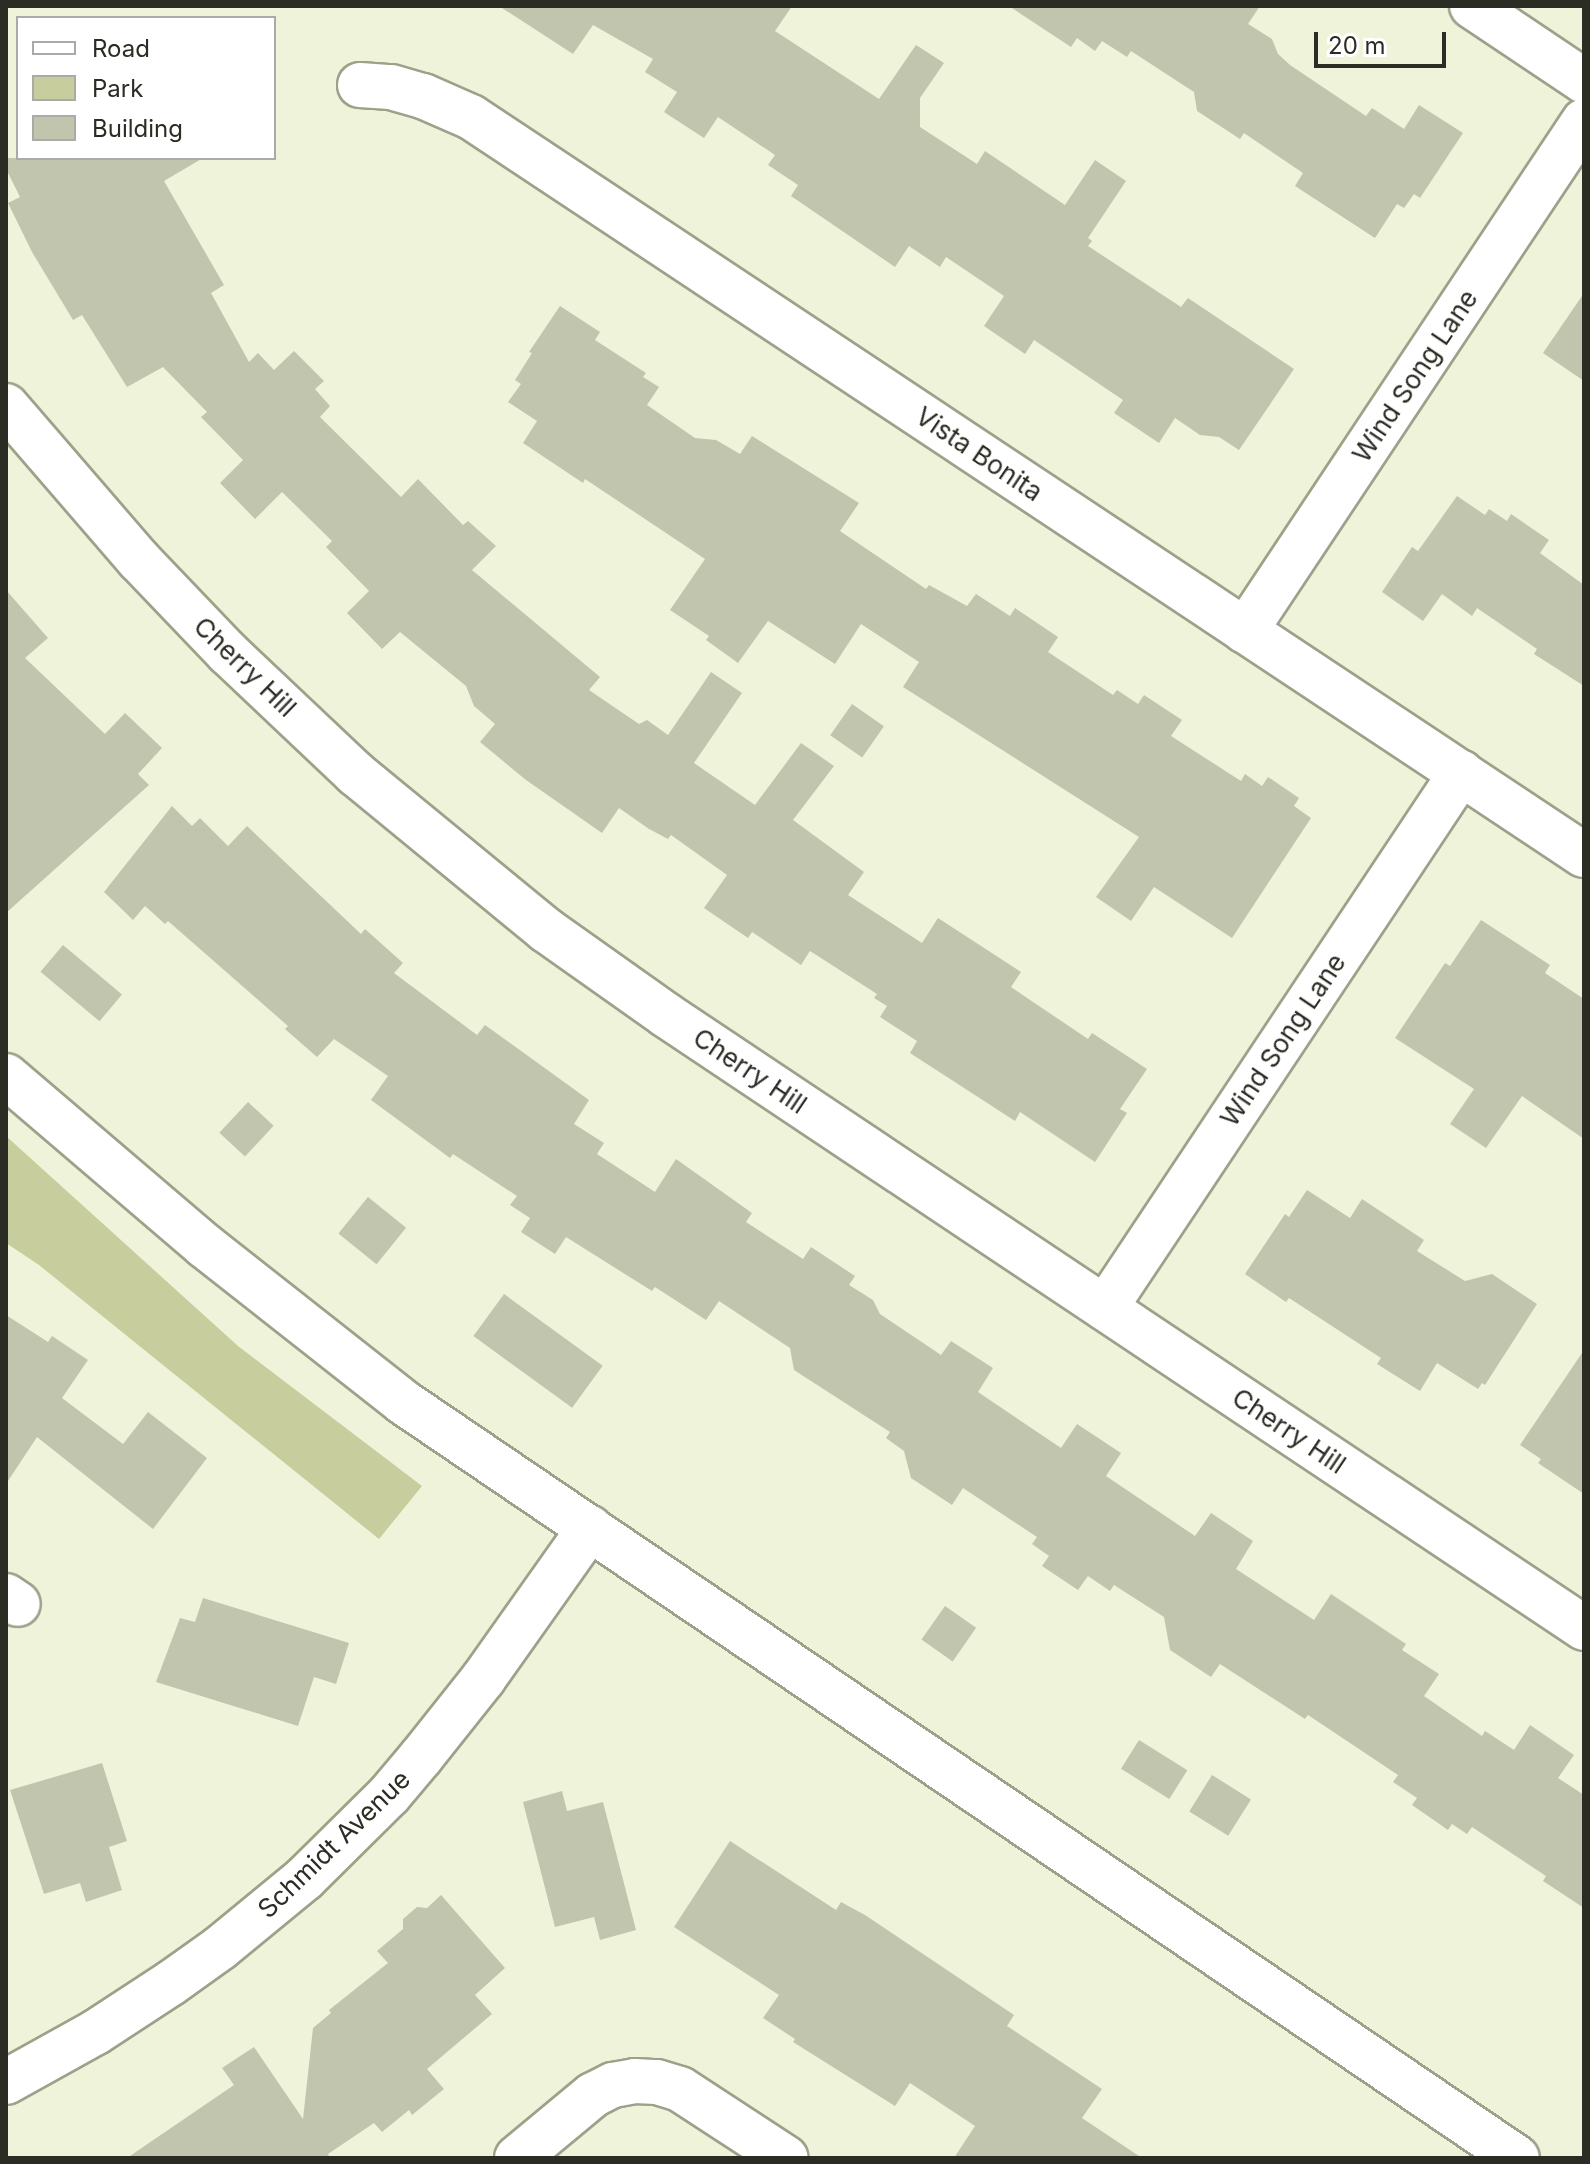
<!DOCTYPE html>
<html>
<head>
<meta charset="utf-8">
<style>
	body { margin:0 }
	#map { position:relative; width:1590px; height:2164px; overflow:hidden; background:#eff3da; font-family:Inter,sans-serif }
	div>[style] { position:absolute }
	.green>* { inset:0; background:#c7cd9d }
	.building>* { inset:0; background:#c2c5ae; transform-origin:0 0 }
	.roads { filter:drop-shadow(2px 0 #9ea18a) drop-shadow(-2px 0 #9ea18a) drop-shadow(0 2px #9ea18a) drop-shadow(0 -2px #9ea18a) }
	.minor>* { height:44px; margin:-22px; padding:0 22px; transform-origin:22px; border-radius:22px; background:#fff }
	.major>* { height:44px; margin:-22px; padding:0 22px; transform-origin:22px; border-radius:22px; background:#fff }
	span { translate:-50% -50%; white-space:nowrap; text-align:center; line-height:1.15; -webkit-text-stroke:6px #fff; paint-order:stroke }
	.street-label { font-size:26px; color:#2b2c23 }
	.frame { position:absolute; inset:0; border:8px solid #2b2c23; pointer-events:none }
	.legend { position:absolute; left:16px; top:16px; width:260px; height:144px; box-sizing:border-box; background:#fff; border:2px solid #aaaba7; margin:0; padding:10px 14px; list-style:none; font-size:24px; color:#2b2c23 }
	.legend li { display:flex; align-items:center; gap:16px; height:40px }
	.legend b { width:40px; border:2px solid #aaaba7 }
	.scale { position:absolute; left:1314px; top:32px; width:132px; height:36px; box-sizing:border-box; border:4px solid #2b2c23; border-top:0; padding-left:10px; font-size:24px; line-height:28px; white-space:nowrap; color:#2b2c23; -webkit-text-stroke:6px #fff; paint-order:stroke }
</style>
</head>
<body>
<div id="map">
	<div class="green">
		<i style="clip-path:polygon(6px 1136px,238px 1346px,422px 1486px,379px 1539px,39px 1265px,6px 1243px)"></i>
	</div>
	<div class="building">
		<i style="clip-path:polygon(499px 6px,792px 6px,775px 31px,879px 99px,916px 45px,944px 63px,920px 98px,920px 127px,977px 164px,985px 151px,1065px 205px,1095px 160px,1126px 181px,1088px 238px,1092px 241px,1088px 246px,1181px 307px,1188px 298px,1294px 369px,1239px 450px,1219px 437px,1200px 435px,1175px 418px,1159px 443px,1114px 413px,1123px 400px,1034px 340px,1025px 354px,984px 326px,1004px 296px,946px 257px,940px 267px,909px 246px,895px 267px,791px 196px,798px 185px,768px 165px,775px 155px,718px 117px,704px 138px,664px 112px,677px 92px,645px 72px,653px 59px,593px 25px,573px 54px)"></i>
		<i style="clip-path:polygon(1009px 6px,1260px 6px,1248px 24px,1272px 39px,1278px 54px,1290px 65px,1366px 116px,1372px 108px,1404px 129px,1419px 105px,1463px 133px,1420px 198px,1414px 194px,1404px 208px,1397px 204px,1375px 238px,1295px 186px,1303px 173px,1244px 133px,1240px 139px,1197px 111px,1194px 92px,1131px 51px,1127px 57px,1102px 41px,1095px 51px,1077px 38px,1071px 47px)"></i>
		<i style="clip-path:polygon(6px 158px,203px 158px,164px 181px,224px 285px,211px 293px,249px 362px,258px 353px,274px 370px,294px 351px,324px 381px,315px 389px,330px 406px,320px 417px,401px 497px,418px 479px,463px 525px,468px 521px,496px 546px,472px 570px,600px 677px,589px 690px,639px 724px,647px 720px,668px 735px,711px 672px,742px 693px,694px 763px,755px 805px,801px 743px,834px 766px,793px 820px,864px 872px,848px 895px,922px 943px,938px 918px,1021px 972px,1011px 987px,1088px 1039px,1092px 1033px,1147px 1069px,1120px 1109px,1127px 1113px,1095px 1162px,1020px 1112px,1015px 1121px,910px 1053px,917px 1041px,880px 1017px,887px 1006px,874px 998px,877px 994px,810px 951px,801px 965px,752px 932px,748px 938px,704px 908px,727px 875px,671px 835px,668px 839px,649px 829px,619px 808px,602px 833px,526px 780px,480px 742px,495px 724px,474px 706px,466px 686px,400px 632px,382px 649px,347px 613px,369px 591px,326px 547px,332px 541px,282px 492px,255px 519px,220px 483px,243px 460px,201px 417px,207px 412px,163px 367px,127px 387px,82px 315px,73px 320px,32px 252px,8px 203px,20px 197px,6px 169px)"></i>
		<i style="clip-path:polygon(1584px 293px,1584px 381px,1543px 353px)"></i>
		<i style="clip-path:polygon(560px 306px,600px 332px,595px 340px,646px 373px,643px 377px,659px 387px,647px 405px,695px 438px,716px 440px,740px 454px,752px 436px,859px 503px,840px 531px,926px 589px,929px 585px,967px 606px,976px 594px,1010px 616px,1015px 608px,1058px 637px,1048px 652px,1113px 695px,1117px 690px,1138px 704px,1144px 695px,1182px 720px,1171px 736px,1241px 781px,1245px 774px,1262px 786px,1268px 777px,1299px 798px,1294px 806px,1311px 818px,1232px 938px,1154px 887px,1131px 921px,1096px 897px,1139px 837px,903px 687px,919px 662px,861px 624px,835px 664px,768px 621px,738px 663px,706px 640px,709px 636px,670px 610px,705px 559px,585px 479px,583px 483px,523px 443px,537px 421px,508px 402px,521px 384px,515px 380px,532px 353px,529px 352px)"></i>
		<i style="clip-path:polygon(1457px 496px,1485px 515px,1489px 509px,1507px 521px,1511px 514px,1549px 540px,1540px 553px,1584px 585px,1584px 686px,1534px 654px,1537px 649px,1477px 608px,1472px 616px,1442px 594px,1423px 621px,1382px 592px,1412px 547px,1418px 551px)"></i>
		<i style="clip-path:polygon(6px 590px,48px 638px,25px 658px,105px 734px,125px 713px,162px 748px,138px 774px,149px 785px,6px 913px)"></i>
		<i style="left:852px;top:704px;width:39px;height:38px;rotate:35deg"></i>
		<i style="clip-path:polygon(172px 806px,192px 826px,200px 818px,228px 846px,247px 826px,361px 934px,365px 929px,403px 963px,394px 973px,477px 1035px,485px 1025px,589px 1100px,574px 1124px,604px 1143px,597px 1154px,655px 1192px,676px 1159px,752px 1213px,746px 1222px,803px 1259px,811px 1247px,855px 1276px,849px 1285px,873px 1300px,880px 1314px,941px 1355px,951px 1341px,993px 1368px,978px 1392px,1061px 1448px,1077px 1424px,1121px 1453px,1106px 1476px,1195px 1536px,1211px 1513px,1253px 1541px,1236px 1569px,1314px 1620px,1331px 1594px,1406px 1644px,1402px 1650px,1439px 1674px,1424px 1696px,1482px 1736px,1485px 1731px,1514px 1750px,1530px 1725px,1574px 1755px,1558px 1778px,1584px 1795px,1584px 1908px,1543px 1881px,1546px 1876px,1472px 1827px,1467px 1834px,1452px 1824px,1448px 1830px,1412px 1805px,1417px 1798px,1393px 1782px,1398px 1775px,1308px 1715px,1305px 1719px,1220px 1664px,1211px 1677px,1170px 1650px,1164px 1617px,1114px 1585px,1110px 1591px,1088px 1576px,1078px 1590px,1042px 1566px,1049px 1556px,1032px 1544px,1037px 1537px,963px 1488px,952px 1505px,911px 1478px,904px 1451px,886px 1438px,890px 1432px,794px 1370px,790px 1348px,719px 1301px,706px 1320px,655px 1287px,652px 1291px,566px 1237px,555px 1254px,521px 1232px,530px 1218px,510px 1205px,517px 1196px,453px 1154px,450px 1158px,371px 1100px,388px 1076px,334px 1039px,317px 1057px,285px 1029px,288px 1026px,168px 921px,165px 924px,145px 906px,133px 920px,104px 892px)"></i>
		<i style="clip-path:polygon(1481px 920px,1550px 965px,1545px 973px,1584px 999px,1584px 1139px,1522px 1096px,1486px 1148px,1450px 1124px,1474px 1089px,1395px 1038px,1445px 963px,1450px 966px)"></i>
		<i style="left:63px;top:945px;width:77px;height:35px;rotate:40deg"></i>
		<i style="left:248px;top:1102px;width:35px;height:42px;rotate:43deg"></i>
		<i style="clip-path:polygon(1307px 1190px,1350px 1218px,1362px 1199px,1424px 1240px,1417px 1251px,1465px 1281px,1492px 1274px,1537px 1304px,1485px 1385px,1482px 1383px,1478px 1389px,1437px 1363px,1420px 1391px,1377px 1364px,1381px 1358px,1289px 1298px,1286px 1302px,1245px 1274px,1285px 1214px,1289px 1217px)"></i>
		<i style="left:368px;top:1197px;width:49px;height:47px;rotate:39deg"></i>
		<i style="left:504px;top:1294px;width:122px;height:52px;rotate:36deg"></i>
		<i style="clip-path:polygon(6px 1315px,48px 1342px,52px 1336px,88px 1360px,62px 1398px,123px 1444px,148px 1412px,207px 1458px,153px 1529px,37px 1437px,6px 1484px)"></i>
		<i style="clip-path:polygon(1584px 1350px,1584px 1494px,1538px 1463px,1541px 1459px,1520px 1445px)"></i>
		<i style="clip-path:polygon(203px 1598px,349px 1643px,336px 1684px,314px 1677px,298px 1726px,156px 1682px,180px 1618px,195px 1622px)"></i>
		<i style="left:945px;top:1606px;width:38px;height:41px;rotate:35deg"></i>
		<i style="left:1139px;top:1740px;width:57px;height:34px;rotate:32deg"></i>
		<i style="clip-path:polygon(102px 1763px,127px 1841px,109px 1847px,122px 1890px,86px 1902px,80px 1883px,44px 1894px,10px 1790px)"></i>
		<i style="left:1212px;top:1775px;width:46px;height:43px;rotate:32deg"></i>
		<i style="clip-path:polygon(562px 1791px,567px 1811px,603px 1802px,636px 1930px,600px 1940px,594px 1917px,555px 1927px,523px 1802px)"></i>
		<i style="clip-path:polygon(730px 1841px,836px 1910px,841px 1902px,865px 1915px,1014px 2015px,1007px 2026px,1102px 2089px,1082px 2118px,1142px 2158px,954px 2158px,975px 2126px,910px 2083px,895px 2106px,793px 2042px,795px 2039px,763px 2018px,779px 1995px,674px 1927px)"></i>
		<i style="clip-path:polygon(441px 1895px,505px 1968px,475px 1995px,492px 2014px,427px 2069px,444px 2089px,412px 2115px,409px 2110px,382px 2132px,374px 2123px,328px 2154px,330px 2158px,127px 2158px,234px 2085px,222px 2068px,254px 2047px,303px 2119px,313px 2028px,331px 2013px,329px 2010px,388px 1963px,377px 1951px,403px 1929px,403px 1919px,417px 1907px,427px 1908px)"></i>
	</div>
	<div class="roads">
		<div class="minor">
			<i style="left:1472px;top:6px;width:135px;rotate:33.8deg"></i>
			<i style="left:360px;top:85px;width:31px;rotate:4deg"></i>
			<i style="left:391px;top:87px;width:33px;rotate:16deg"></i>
			<i style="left:423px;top:96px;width:52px;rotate:23.6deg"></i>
			<i style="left:471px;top:117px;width:1335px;rotate:33.55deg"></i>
			<i style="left:6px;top:406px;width:203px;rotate:49.2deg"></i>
			<i style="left:139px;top:560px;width:129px;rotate:46.3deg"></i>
			<i style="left:228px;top:653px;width:176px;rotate:43.4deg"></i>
			<i style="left:356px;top:774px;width:246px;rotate:39.4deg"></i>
			<i style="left:546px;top:930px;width:147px;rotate:35.3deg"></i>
			<i style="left:666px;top:1015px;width:1104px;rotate:33.73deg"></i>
			<i style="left:1245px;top:631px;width:612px;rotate:-56.39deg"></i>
			<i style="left:1105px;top:1308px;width:643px;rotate:-56.36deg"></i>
			<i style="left:6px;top:1596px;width:14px;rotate:34deg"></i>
			<i style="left:6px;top:2082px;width:103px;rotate:-29.1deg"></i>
			<i style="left:96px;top:2032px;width:90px;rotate:-33.2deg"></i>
			<i style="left:171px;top:1983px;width:60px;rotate:-35.5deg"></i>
			<i style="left:220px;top:1948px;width:109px;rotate:-39.4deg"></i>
			<i style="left:304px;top:1879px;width:120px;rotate:-44.7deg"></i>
			<i style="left:389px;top:1795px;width:50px;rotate:-49.9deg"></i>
			<i style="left:421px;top:1757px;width:100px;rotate:-51.5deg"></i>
			<i style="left:483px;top:1679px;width:185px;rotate:-54.7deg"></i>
			<i style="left:517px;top:2158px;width:99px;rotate:-39.7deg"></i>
			<i style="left:593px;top:2095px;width:22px;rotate:-27deg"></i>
			<i style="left:613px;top:2085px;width:22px;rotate:-10deg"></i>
			<i style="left:635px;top:2081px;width:22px;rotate:3deg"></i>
			<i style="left:657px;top:2082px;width:24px;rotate:17deg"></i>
			<i style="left:680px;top:2089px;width:126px;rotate:33.1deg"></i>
		</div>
		<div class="major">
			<i style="left:6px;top:1076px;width:262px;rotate:40.5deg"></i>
			<i style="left:205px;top:1246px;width:252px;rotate:38.2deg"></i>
			<i style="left:403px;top:1402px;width:1346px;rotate:34.16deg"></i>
		</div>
	</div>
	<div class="street-label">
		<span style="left:1415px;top:376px;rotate:-56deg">Wind Song Lane</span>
		<span style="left:979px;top:454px;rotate:34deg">Vista Bonita</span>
		<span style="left:245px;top:667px;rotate:44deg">Cherry Hill</span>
		<span style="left:1283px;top:1040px;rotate:-56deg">Wind Song Lane</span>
		<span style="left:750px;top:1071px;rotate:34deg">Cherry Hill</span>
		<span style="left:1289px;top:1431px;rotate:34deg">Cherry Hill</span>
		<span style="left:334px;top:1844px;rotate:-44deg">Schmidt Avenue</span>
	</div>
	<div class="frame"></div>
	<ul class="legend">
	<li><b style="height:10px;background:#fff"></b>Road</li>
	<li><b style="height:22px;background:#c7cd9d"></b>Park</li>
	<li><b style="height:22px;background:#c2c5ae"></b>Building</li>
	</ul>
	<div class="scale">20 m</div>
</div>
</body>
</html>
